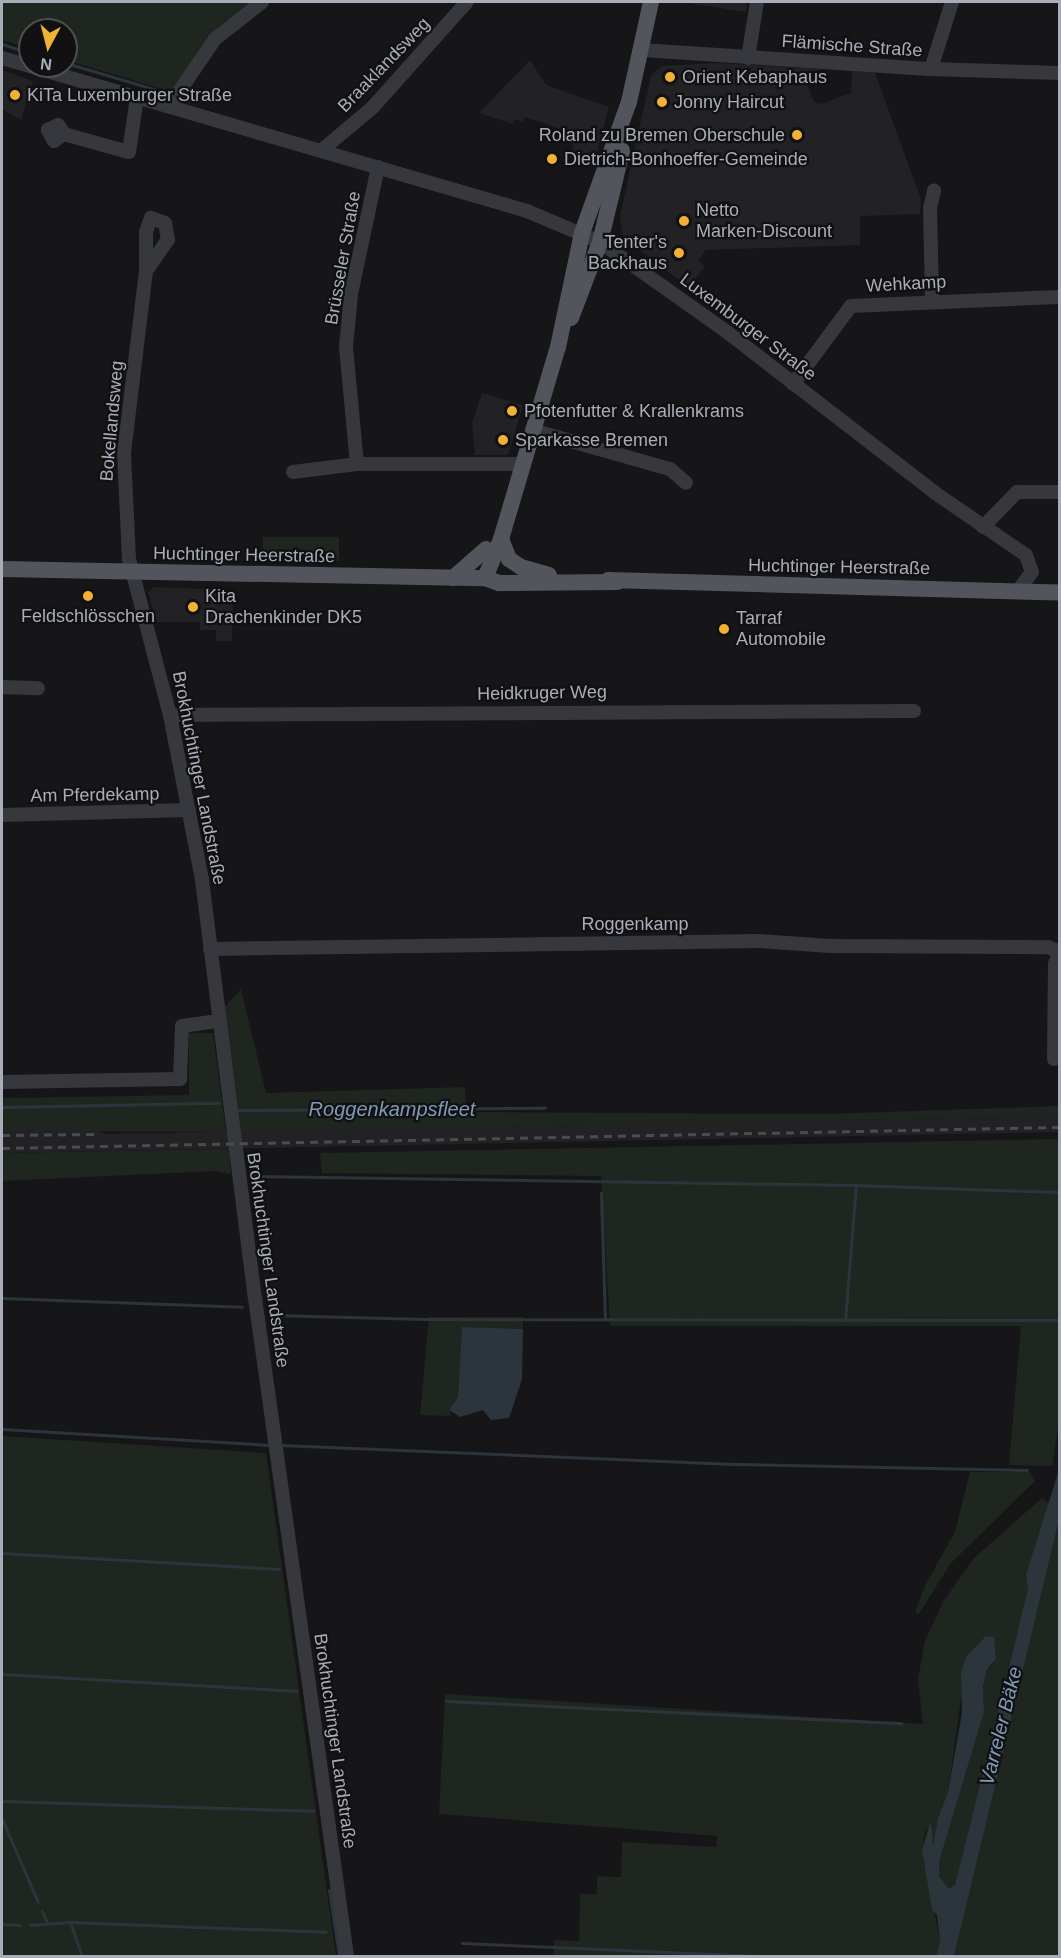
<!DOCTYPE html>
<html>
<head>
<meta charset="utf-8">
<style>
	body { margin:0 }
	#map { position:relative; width:1061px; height:1958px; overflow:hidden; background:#161618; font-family:Arial,sans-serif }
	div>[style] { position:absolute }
	.built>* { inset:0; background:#222225 }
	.green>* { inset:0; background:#1e261f; transform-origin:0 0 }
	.water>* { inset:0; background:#2c353c }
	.stream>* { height:3px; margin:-1.5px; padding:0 1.5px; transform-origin:1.5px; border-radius:1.5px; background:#2c353c }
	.minor>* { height:14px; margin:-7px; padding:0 7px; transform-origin:7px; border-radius:7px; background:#37383d }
	.major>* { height:16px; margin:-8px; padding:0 8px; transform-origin:8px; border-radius:8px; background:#53555c }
	.rail>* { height:3px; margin-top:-1.5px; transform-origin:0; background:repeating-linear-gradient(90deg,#4a4c52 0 8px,transparent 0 14px) }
	.dots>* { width:16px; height:16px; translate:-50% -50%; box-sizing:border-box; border:3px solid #111113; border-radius:50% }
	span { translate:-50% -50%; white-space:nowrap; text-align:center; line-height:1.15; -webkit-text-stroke:4.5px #111113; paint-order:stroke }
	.street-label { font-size:18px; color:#a8adb8 }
	.poi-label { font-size:18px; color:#a8adb8 }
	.left { translate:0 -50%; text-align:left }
	.right { translate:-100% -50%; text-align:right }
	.water-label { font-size:20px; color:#7f9bb3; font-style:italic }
	.frame { position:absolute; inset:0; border:3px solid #a8adb8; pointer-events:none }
	.north { position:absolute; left:18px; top:18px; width:60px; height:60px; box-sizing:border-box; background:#111113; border:2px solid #4d4f55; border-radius:50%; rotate:187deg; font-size:16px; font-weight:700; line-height:24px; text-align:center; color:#a8adb8 }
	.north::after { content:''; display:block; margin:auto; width:21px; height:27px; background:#f2b134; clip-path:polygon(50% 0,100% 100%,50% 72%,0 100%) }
</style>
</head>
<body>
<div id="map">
	<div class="built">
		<i style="clip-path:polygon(682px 2px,747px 2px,746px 12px)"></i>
		<i style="clip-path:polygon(530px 60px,546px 85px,609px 107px,595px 160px,574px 154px,570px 132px,525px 117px,523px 122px,514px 119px,513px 124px,479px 113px)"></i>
		<i style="clip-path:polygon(716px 63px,821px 69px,805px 79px,814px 102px,821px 104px,851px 93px,852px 71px,875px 73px,921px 199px,920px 214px,860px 216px,860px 245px,706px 250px,698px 261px,705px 267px,688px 287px,623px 237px,620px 216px,651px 75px,662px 66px)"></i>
		<i style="clip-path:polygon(2px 70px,33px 81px,21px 120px,2px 109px)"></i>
		<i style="clip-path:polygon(482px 393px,523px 405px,508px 455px,475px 455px,472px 423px)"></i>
		<i style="clip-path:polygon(154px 587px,233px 590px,232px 641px,216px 641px,216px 630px,200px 630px,200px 622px,157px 622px,148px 592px)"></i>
		<i style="clip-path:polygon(1060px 1116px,1059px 1132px,2px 1153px,2px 1131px,96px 1130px,104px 1134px)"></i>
	</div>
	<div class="green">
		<i style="clip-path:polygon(2px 2px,257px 2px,224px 22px,172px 92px,66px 60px,66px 30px,30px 30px,30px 49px,2px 40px)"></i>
		<i style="left:263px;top:537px;width:76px;height:24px"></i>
		<i style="clip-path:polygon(241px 989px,266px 1093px,465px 1087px,466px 1112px,824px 1114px,1059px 1106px,1059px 1116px,239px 1132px,222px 1010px)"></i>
		<i style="clip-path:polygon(189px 1033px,213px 1033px,226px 1132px,2px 1131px,2px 1098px,189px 1095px)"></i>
		<i style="clip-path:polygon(1059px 1139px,1060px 1416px,1052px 1466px,1009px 1465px,1021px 1326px,610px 1326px,601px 1176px,322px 1173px,320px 1153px)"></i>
		<i style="clip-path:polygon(229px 1149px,231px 1174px,215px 1171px,2px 1181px,2px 1153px)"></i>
		<i style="clip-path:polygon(429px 1317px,523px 1317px,523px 1329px,462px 1327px,458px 1397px,449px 1410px,451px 1416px,420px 1415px)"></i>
		<i style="clip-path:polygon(2px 1436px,266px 1453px,336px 1956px,2px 1956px)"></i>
		<i style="clip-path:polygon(970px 1472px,1030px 1472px,1035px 1481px,951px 1563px,919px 1614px,915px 1612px,926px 1584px,955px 1532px)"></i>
		<i style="clip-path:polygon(1042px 1498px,1051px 1505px,1026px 1575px,1028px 1588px,1005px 1684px,955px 1886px,949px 1889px,943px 1886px,939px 1876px,939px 1862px,984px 1712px,983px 1686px,987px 1669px,993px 1664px,990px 1635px,973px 1653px,961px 1699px,948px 1792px,938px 1818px,933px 1848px,930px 1840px,932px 1824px,925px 1833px,922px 1849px,940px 1940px,936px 1956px,554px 1956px,554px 1940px,579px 1941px,580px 1894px,597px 1894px,597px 1876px,621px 1877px,622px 1842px,716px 1847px,717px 1836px,439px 1814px,445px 1694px,923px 1724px,918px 1679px,925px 1641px,943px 1602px,974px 1558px)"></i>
		<i style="clip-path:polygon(1059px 1520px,1059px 1956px,954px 1956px,964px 1910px)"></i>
	</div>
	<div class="water">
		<i style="clip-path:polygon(462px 1327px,523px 1329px,522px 1379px,509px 1418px,491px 1420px,483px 1410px,460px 1417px,449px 1410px,458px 1397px)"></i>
		<i style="clip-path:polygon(1059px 1470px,1059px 1520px,954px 1956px,936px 1956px,940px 1940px,937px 1915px,932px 1910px,922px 1849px,931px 1821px,933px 1847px,938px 1818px,948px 1792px,962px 1713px,961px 1671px,967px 1656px,986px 1636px,994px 1637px,996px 1659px,987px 1669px,983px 1686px,984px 1712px,939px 1862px,939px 1876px,949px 1889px,955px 1885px,1005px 1684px,1028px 1588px,1026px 1575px)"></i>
	</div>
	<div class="stream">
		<i style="left:2px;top:44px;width:29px;rotate:18deg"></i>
		<i style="left:66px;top:63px;width:105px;rotate:16.5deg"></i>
		<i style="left:2px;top:1107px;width:217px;rotate:-1.1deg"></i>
		<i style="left:238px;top:1110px;width:307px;rotate:-0.4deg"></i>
		<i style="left:254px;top:1176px;width:602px;rotate:0.86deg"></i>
		<i style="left:856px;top:1185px;width:204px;rotate:2deg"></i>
		<i style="left:601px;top:1193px;width:125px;rotate:88.2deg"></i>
		<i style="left:2px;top:1298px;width:240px;rotate:2.1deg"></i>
		<i style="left:272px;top:1315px;width:152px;rotate:1.5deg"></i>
		<i style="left:424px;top:1319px;width:636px;rotate:0.09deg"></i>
		<i style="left:845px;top:1321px;width:136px;rotate:-85.4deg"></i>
		<i style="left:2px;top:1429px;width:268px;rotate:3.4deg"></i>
		<i style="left:280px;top:1445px;width:460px;rotate:2.4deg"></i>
		<i style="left:740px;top:1464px;width:287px;rotate:1.2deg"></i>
		<i style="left:2px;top:1553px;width:277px;rotate:3.3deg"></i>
		<i style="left:2px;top:1674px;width:295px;rotate:3.3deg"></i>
		<i style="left:446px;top:1701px;width:456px;rotate:2.8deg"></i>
		<i style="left:2px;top:1801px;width:312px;rotate:1.8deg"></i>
		<i style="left:2px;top:1819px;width:90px;rotate:66.6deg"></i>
		<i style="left:329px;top:1890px;width:67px;rotate:81.4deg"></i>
		<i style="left:42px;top:1911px;width:13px;rotate:67deg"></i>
		<i style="left:70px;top:1922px;width:36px;rotate:71deg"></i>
		<i style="left:2px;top:1924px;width:18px;rotate:3deg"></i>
		<i style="left:30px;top:1925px;width:40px;rotate:-4.3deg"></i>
		<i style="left:70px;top:1922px;width:256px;rotate:2.2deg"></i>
		<i style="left:462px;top:1943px;width:296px;rotate:2.5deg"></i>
	</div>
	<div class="minor">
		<i style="left:642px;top:50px;width:290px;rotate:3.8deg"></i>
		<i style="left:931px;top:69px;width:129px;rotate:1.8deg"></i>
		<i style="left:2px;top:58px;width:547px;rotate:16.25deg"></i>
		<i style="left:527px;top:211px;width:79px;rotate:23deg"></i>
		<i style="left:600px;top:242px;width:156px;rotate:35.3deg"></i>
		<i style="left:727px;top:332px;width:263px;rotate:37.7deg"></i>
		<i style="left:935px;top:493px;width:110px;rotate:34.3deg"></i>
		<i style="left:1026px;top:555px;width:18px;rotate:71deg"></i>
		<i style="left:1032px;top:572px;width:25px;rotate:127deg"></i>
		<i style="left:748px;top:58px;width:57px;rotate:-80.9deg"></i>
		<i style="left:931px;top:69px;width:70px;rotate:-72.6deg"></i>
		<i style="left:170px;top:105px;width:80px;rotate:-55.7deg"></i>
		<i style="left:215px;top:39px;width:60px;rotate:-38.2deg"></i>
		<i style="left:64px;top:134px;width:12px;rotate:145deg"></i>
		<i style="left:54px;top:141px;width:13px;rotate:-119deg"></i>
		<i style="left:48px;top:130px;width:11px;rotate:-27deg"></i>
		<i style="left:58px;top:125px;width:11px;rotate:56deg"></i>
		<i style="left:64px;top:134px;width:67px;rotate:15.5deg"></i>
		<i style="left:129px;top:152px;width:56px;rotate:-81.7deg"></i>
		<i style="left:322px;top:150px;width:67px;rotate:-40.1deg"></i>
		<i style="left:373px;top:107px;width:141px;rotate:-48.2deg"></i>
		<i style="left:146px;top:271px;width:38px;rotate:-55deg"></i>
		<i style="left:168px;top:240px;width:17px;rotate:-100deg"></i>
		<i style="left:165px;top:223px;width:15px;rotate:-160deg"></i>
		<i style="left:151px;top:218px;width:15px;rotate:110deg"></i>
		<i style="left:146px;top:232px;width:39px;rotate:90deg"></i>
		<i style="left:146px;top:271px;width:183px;rotate:96.9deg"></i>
		<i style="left:124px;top:453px;width:106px;rotate:87.3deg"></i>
		<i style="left:129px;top:559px;width:161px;rotate:75.3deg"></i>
		<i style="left:170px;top:715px;width:168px;rotate:79deg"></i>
		<i style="left:202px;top:880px;width:421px;rotate:82.8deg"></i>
		<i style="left:255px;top:1298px;width:664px;rotate:82.04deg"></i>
		<i style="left:932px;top:301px;width:93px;rotate:-91.2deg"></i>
		<i style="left:930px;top:208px;width:18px;rotate:-77deg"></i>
		<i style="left:793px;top:384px;width:97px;rotate:-53.4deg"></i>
		<i style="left:851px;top:306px;width:209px;rotate:-2.5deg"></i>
		<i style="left:532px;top:430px;width:143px;rotate:15.8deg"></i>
		<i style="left:670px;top:469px;width:21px;rotate:41deg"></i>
		<i style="left:357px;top:464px;width:118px;rotate:-95.4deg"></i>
		<i style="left:346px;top:347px;width:53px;rotate:-84.6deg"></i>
		<i style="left:351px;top:294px;width:130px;rotate:-78deg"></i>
		<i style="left:293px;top:472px;width:64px;rotate:-7.1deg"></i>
		<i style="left:357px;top:464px;width:164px"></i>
		<i style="left:983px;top:527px;width:49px;rotate:-45.8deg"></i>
		<i style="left:1017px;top:492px;width:43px"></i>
		<i style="left:2px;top:687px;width:36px;rotate:2deg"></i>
		<i style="left:170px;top:715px;width:744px;rotate:-0.31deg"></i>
		<i style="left:2px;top:815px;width:187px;rotate:-1.5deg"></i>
		<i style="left:210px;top:949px;width:549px;rotate:-0.83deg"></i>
		<i style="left:759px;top:941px;width:71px;rotate:4deg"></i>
		<i style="left:830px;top:946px;width:218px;rotate:0.3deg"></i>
		<i style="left:1048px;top:947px;width:13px;rotate:23deg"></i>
		<i style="left:1054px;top:1059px;width:95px;rotate:-89.4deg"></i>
		<i style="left:1055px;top:964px;width:12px;rotate:-70deg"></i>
		<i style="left:2px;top:1082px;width:178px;rotate:-1deg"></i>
		<i style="left:180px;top:1079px;width:53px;rotate:-87.8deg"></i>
		<i style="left:182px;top:1026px;width:35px;rotate:-8deg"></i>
	</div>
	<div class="major">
		<i style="left:571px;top:318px;width:81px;rotate:-69.1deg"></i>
		<i style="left:600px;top:242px;width:94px;rotate:-76.4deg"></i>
		<i style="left:501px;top:539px;width:22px;rotate:68deg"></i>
		<i style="left:509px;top:559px;width:14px;rotate:34deg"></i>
		<i style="left:521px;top:567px;width:29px;rotate:16deg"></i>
		<i style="left:2px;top:569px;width:483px;rotate:1.1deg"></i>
		<i style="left:485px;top:578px;width:15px;rotate:20deg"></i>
		<i style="left:499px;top:583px;width:119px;rotate:-0.5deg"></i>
		<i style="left:453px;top:578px;width:44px;rotate:-41.3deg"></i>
		<i style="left:485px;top:578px;width:42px;rotate:-67.7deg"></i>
		<i style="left:501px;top:539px;width:200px;rotate:-73.5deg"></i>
		<i style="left:558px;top:347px;width:116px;rotate:-78.1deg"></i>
		<i style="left:582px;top:233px;width:139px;rotate:-70.3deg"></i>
		<i style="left:629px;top:102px;width:102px;rotate:-77.6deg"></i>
		<i style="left:608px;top:580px;width:452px;rotate:1.6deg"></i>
	</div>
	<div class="rail">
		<i style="left:2px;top:1135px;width:93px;rotate:-0.6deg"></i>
		<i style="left:2px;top:1148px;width:1058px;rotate:-1.14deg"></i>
	</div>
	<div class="dots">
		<i style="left:670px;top:77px;background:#f2b134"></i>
		<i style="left:15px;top:95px;background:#f2b134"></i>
		<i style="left:662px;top:102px;background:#f2b134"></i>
		<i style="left:797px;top:135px;background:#f2b134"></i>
		<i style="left:552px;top:159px;background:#f2b134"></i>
		<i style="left:684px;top:221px;background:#f2b134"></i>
		<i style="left:679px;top:253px;background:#f2b134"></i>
		<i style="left:512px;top:411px;background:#f2b134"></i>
		<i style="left:503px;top:440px;background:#f2b134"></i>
		<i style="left:88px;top:596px;background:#f2b134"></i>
		<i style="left:193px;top:607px;background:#f2b134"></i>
		<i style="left:724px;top:629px;background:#f2b134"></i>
	</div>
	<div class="street-label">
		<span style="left:852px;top:46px;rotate:4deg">Flämische Straße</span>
		<span style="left:384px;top:65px;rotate:-46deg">Braaklandsweg</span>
		<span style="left:343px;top:258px;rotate:-80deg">Brüsseler Straße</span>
		<span style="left:906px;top:284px;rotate:-3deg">Wehkamp</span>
		<span style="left:748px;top:327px;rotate:37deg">Luxemburger Straße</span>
		<span style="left:112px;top:421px;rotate:-85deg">Bokellandsweg</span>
		<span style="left:244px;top:555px;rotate:1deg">Huchtinger Heerstraße</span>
		<span style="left:839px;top:567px;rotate:1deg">Huchtinger Heerstraße</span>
		<span style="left:542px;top:693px;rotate:-1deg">Heidkruger Weg</span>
		<span style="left:199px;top:778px;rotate:79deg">Brokhuchtinger Landstraße</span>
		<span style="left:95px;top:795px;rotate:-1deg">Am Pferdekamp</span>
		<span style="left:635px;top:924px">Roggenkamp</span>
		<span style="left:268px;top:1260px;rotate:82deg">Brokhuchtinger Landstraße</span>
		<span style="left:335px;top:1741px;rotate:82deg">Brokhuchtinger Landstraße</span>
	</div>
	<div class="poi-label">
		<span class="left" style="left:682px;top:77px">Orient Kebaphaus</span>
		<span class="left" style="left:27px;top:95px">KiTa Luxemburger Straße</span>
		<span class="left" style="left:674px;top:102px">Jonny Haircut</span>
		<span class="right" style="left:785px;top:135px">Roland zu Bremen Oberschule</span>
		<span class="left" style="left:564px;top:159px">Dietrich-Bonhoeffer-Gemeinde</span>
		<span class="left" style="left:696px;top:221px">Netto<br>Marken-Discount</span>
		<span class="right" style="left:667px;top:253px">Tenter's<br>Backhaus</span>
		<span class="left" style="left:524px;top:411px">Pfotenfutter &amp; Krallenkrams</span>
		<span class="left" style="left:515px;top:440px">Sparkasse Bremen</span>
		<span class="left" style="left:205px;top:607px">Kita<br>Drachenkinder DK5</span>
		<span style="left:88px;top:616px">Feldschlösschen</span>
		<span class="left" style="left:736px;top:629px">Tarraf<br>Automobile</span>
	</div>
	<div class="water-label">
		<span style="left:392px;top:1109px">Roggenkampsfleet</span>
		<span style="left:1001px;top:1726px;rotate:-76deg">Varreler Bäke</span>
	</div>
	<div class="frame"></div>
	<div class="north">N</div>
</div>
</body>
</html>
